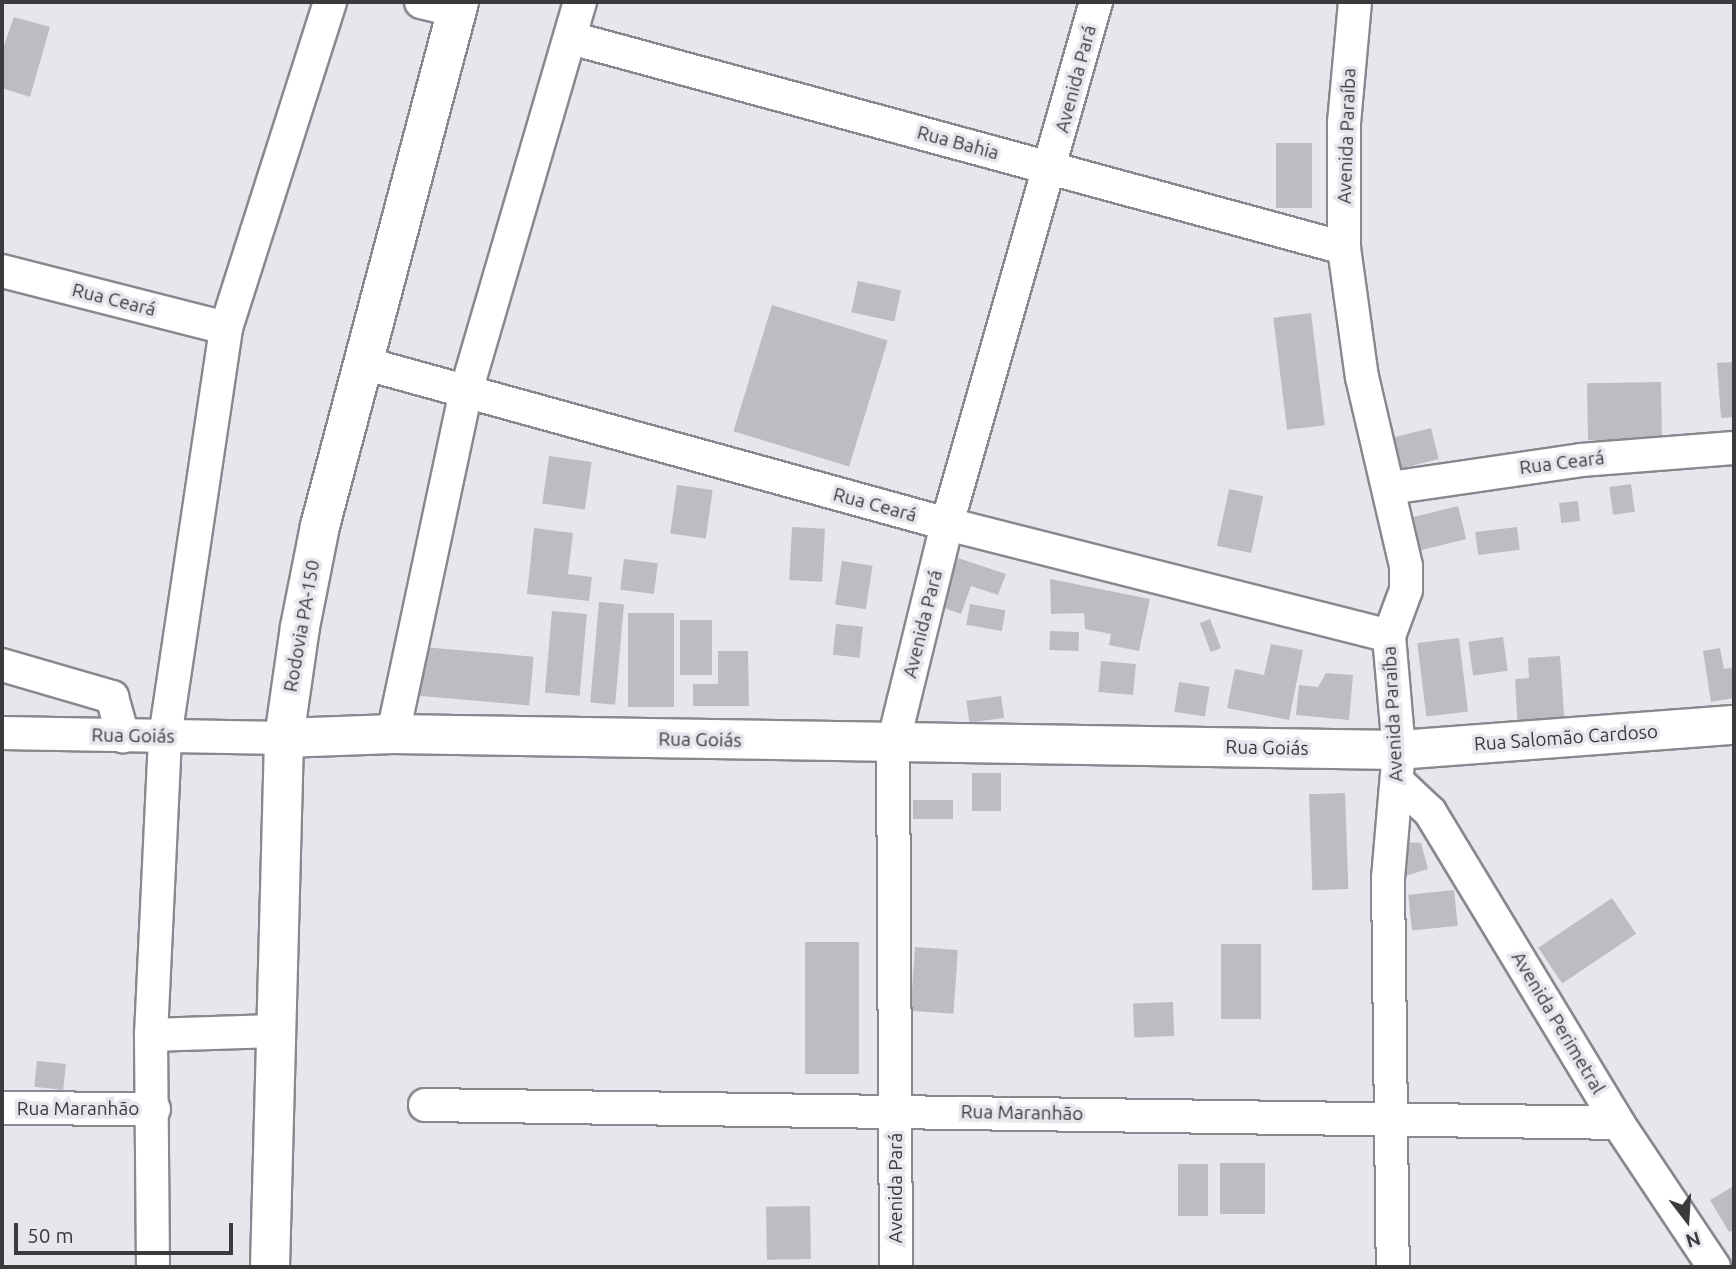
<!DOCTYPE html>
<html>
<head>
<meta charset="utf-8">
<style>
	body { margin:0 }
	#map { position:relative; width:1736px; height:1269px; overflow:hidden; background:#e6e7ed; font-family:Ubuntu,sans-serif }
	div>[style] { position:absolute }
	.building>* { inset:0; background:#bcbcc2; transform-origin:0 0 }
	.roads { filter:drop-shadow(2px 0 #88888e) drop-shadow(-2px 0 #88888e) drop-shadow(0 2px #88888e) drop-shadow(0 -2px #88888e) }
	.minor>* { height:32px; margin:-16px; padding:0 16px; transform-origin:16px; border-radius:16px; background:#fff }
	.tertiary>* { height:38px; margin:-19px; padding:0 19px; transform-origin:19px; border-radius:19px; background:#fff }
	.trunk>* { height:38px; margin:-19px; padding:0 19px; transform-origin:19px; border-radius:19px; background:#fff }
	span { translate:-50% -50%; white-space:nowrap; text-align:center; line-height:1.15; -webkit-text-stroke:7px #e6e7ed; paint-order:stroke }
	.street-label { font-size:19px; color:#3a3b3d }
	.frame { position:absolute; inset:0; border:4px solid #3a3b3d; pointer-events:none }
	.north { position:absolute; left:1652px; top:1185px; width:70px; height:70px; -webkit-text-stroke:5px #e6e7ed; paint-order:stroke; rotate:163deg; font-size:19px; font-weight:700; line-height:28px; text-align:center; color:#3a3b3d }
	.north::after { content:''; display:block; margin:auto; width:24px; height:32px; background:#3a3b3d; clip-path:polygon(50% 0,100% 100%,50% 72%,0 100%) }
	.scale { position:absolute; left:14px; top:1223px; width:219px; height:32px; box-sizing:border-box; border:4px solid #3a3b3d; border-top:0; padding-left:9px; font-size:21px; line-height:24px; white-space:nowrap; color:#3a3b3d; -webkit-text-stroke:5px #e6e7ed; paint-order:stroke }
</style>
</head>
<body>
<div id="map">
	<div class="building">
		<i style="clip-path:polygon(14px 17px,50px 27px,30px 97px,2px 88px,2px 51px)"></i>
		<i style="left:1276px;top:143px;width:36px;height:65px"></i>
		<i style="left:858px;top:281px;width:44px;height:32px;rotate:12deg"></i>
		<i style="left:772px;top:305px;width:121px;height:132px;rotate:17deg"></i>
		<i style="left:1311px;top:313px;width:113px;height:38px;rotate:83deg"></i>
		<i style="clip-path:polygon(1734px 362px,1734px 417px,1721px 418px,1717px 363px)"></i>
		<i style="left:1661px;top:382px;width:57px;height:74px;rotate:89deg"></i>
		<i style="left:1431px;top:428px;width:32px;height:41px;rotate:76deg"></i>
		<i style="left:549px;top:456px;width:43px;height:48px;rotate:8deg"></i>
		<i style="left:1631px;top:484px;width:28px;height:22px;rotate:82deg"></i>
		<i style="left:677px;top:485px;width:36px;height:49px;rotate:8deg"></i>
		<i style="left:1229px;top:489px;width:35px;height:58px;rotate:12deg"></i>
		<i style="left:1578px;top:501px;width:20px;height:19px;rotate:84deg"></i>
		<i style="left:1458px;top:506px;width:34px;height:51px;rotate:76deg"></i>
		<i style="left:792px;top:527px;width:33px;height:53px;rotate:3deg"></i>
		<i style="left:1517px;top:527px;width:23px;height:42px;rotate:83deg"></i>
		<i style="clip-path:polygon(534px 528px,573px 533px,568px 574px,592px 577px,589px 601px,527px 594px)"></i>
		<i style="clip-path:polygon(958px 558px,1006px 574px,998px 595px,971px 586px,961px 614px,941px 607px)"></i>
		<i style="left:624px;top:559px;width:34px;height:31px;rotate:7deg"></i>
		<i style="left:842px;top:561px;width:31px;height:44px;rotate:9deg"></i>
		<i style="clip-path:polygon(1050px 579px,1150px 599px,1139px 651px,1109px 645px,1111px 634px,1085px 629px,1084px 613px,1051px 614px)"></i>
		<i style="left:599px;top:602px;width:25px;height:101px;rotate:5deg"></i>
		<i style="left:970px;top:604px;width:36px;height:21px;rotate:10deg"></i>
		<i style="left:552px;top:611px;width:35px;height:82px;rotate:5deg"></i>
		<i style="left:628px;top:613px;width:46px;height:94px"></i>
		<i style="left:1210px;top:619px;width:31px;height:11px;rotate:69deg"></i>
		<i style="left:680px;top:620px;width:32px;height:55px"></i>
		<i style="left:836px;top:624px;width:27px;height:31px;rotate:6deg"></i>
		<i style="left:1050px;top:631px;width:29px;height:19px;rotate:2deg"></i>
		<i style="left:1503px;top:637px;width:34px;height:35px;rotate:82deg"></i>
		<i style="left:1459px;top:638px;width:74px;height:42px;rotate:83deg"></i>
		<i style="clip-path:polygon(1271px 644px,1303px 650px,1289px 720px,1227px 708px,1235px 669px,1264px 675px)"></i>
		<i style="left:423px;top:647px;width:111px;height:49px;rotate:5deg"></i>
		<i style="clip-path:polygon(1720px 648px,1724px 669px,1734px 667px,1734px 698px,1711px 702px,1703px 651px)"></i>
		<i style="clip-path:polygon(718px 651px,748px 651px,749px 706px,693px 706px,693px 684px,718px 684px)"></i>
		<i style="clip-path:polygon(1560px 656px,1565px 728px,1518px 731px,1515px 679px,1529px 678px,1528px 658px)"></i>
		<i style="left:1101px;top:661px;width:35px;height:31px;rotate:5deg"></i>
		<i style="clip-path:polygon(1326px 673px,1353px 675px,1349px 720px,1296px 715px,1299px 685px,1318px 687px)"></i>
		<i style="left:1179px;top:682px;width:31px;height:30px;rotate:9deg"></i>
		<i style="left:1001px;top:696px;width:22px;height:35px;rotate:82deg"></i>
		<i style="left:972px;top:773px;width:29px;height:38px"></i>
		<i style="left:1345px;top:793px;width:96px;height:36px;rotate:88deg"></i>
		<i style="left:953px;top:800px;width:19px;height:40px;rotate:90deg"></i>
		<i style="clip-path:polygon(1404px 842px,1421px 843px,1428px 869px,1402px 877px)"></i>
		<i style="left:1454px;top:890px;width:36px;height:46px;rotate:84deg"></i>
		<i style="left:1612px;top:898px;width:43px;height:89px;rotate:56deg"></i>
		<i style="left:805px;top:942px;width:54px;height:132px"></i>
		<i style="left:1221px;top:944px;width:40px;height:75px"></i>
		<i style="left:915px;top:947px;width:43px;height:64px;rotate:4deg"></i>
		<i style="left:1173px;top:1002px;width:34px;height:40px;rotate:88deg"></i>
		<i style="left:37px;top:1061px;width:29px;height:26px;rotate:6deg"></i>
		<i style="left:1265px;top:1163px;width:51px;height:45px;rotate:90deg"></i>
		<i style="left:1178px;top:1164px;width:30px;height:52px"></i>
		<i style="clip-path:polygon(1734px 1186px,1734px 1229px,1729px 1232px,1710px 1200px)"></i>
		<i style="left:810px;top:1206px;width:53px;height:44px;rotate:89deg"></i>
	</div>
	<div class="roads">
		<div class="minor">
			<i style="left:421px;top:2px;width:37px;rotate:14deg"></i>
			<i style="left:1355px;top:2px;width:121px;rotate:95.2deg"></i>
			<i style="left:1344px;top:122px;width:126px;rotate:90deg"></i>
			<i style="left:1344px;top:248px;width:130px;rotate:82.1deg"></i>
			<i style="left:1362px;top:377px;width:194px;rotate:76.9deg"></i>
			<i style="left:1406px;top:566px;width:24px;rotate:90deg"></i>
			<i style="left:1406px;top:590px;width:49px;rotate:110.3deg"></i>
			<i style="left:1389px;top:636px;width:114px;rotate:85deg"></i>
			<i style="left:1399px;top:750px;width:128px;rotate:94.9deg"></i>
			<i style="left:1388px;top:878px;width:389px;rotate:89.3deg"></i>
			<i style="left:571px;top:38px;width:801px;rotate:15.2deg"></i>
			<i style="left:2px;top:271px;width:231px;rotate:14.3deg"></i>
			<i style="left:363px;top:363px;width:606px;rotate:15.41deg"></i>
			<i style="left:947px;top:524px;width:456px;rotate:14.2deg"></i>
			<i style="left:1390px;top:488px;width:193px;rotate:-8.3deg"></i>
			<i style="left:1581px;top:460px;width:153px;rotate:-4.5deg"></i>
			<i style="left:2px;top:665px;width:115px;rotate:16.2deg"></i>
			<i style="left:112px;top:697px;width:41px;rotate:74.2deg"></i>
			<i style="left:2px;top:733px;width:282px;rotate:1deg"></i>
			<i style="left:393px;top:734px;width:347px;rotate:-78deg"></i>
			<i style="left:465px;top:395px;width:409px;rotate:-73.7deg"></i>
			<i style="left:1398px;top:782px;width:44px;rotate:43.2deg"></i>
			<i style="left:1430px;top:812px;width:363px;rotate:58.8deg"></i>
			<i style="left:1618px;top:1123px;width:173px;rotate:56.3deg"></i>
			<i style="left:151px;top:1035px;width:123px;rotate:-1.9deg"></i>
			<i style="left:425px;top:1105px;width:1193px;rotate:0.86deg"></i>
			<i style="left:2px;top:1108px;width:152px;rotate:0.4deg"></i>
			<i style="left:153px;top:1267px;width:232px;rotate:-90.5deg"></i>
			<i style="left:151px;top:1035px;width:298px;rotate:-87.3deg"></i>
			<i style="left:165px;top:737px;width:414px;rotate:-81.5deg"></i>
			<i style="left:226px;top:328px;width:342px;rotate:-72.3deg"></i>
			<i style="left:896px;top:1267px;width:523px;rotate:-90.33deg"></i>
			<i style="left:893px;top:744px;width:227px;rotate:-76.2deg"></i>
			<i style="left:947px;top:524px;width:543px;rotate:-74.07deg"></i>
		</div>
		<div class="tertiary">
			<i style="left:284px;top:738px;width:109px;rotate:-2.1deg"></i>
			<i style="left:393px;top:734px;width:1006px;rotate:0.91deg"></i>
			<i style="left:1399px;top:750px;width:336px;rotate:-4.3deg"></i>
		</div>
		<div class="trunk">
			<i style="left:270px;top:1267px;width:529px;rotate:-88.48deg"></i>
			<i style="left:284px;top:738px;width:112px;rotate:-81.8deg"></i>
			<i style="left:300px;top:627px;width:103px;rotate:-78.8deg"></i>
			<i style="left:320px;top:526px;width:542px;rotate:-75.14deg"></i>
		</div>
	</div>
	<div class="street-label">
		<span style="left:1076px;top:79px;rotate:-75deg">Avenida Pará</span>
		<span style="left:1347px;top:136px;rotate:-88deg">Avenida Paraíba</span>
		<span style="left:958px;top:143px;rotate:15deg">Rua Bahia</span>
		<span style="left:114px;top:300px;rotate:14deg">Rua Ceará</span>
		<span style="left:1562px;top:463px;rotate:-7deg">Rua Ceará</span>
		<span style="left:875px;top:505px;rotate:15deg">Rua Ceará</span>
		<span style="left:923px;top:624px;rotate:-76deg">Avenida Pará</span>
		<span style="left:302px;top:626px;rotate:-80deg">Rodovia PA-150</span>
		<span style="left:1393px;top:714px;rotate:-93deg">Avenida Paraíba</span>
		<span style="left:133px;top:736px;rotate:1deg">Rua Goiás</span>
		<span style="left:1566px;top:738px;rotate:-4deg">Rua Salomão Cardoso</span>
		<span style="left:700px;top:740px;rotate:1deg">Rua Goiás</span>
		<span style="left:1267px;top:748px;rotate:1deg">Rua Goiás</span>
		<span style="left:1558px;top:1023px;rotate:59deg">Avenida Perimetral</span>
		<span style="left:78px;top:1109px">Rua Maranhão</span>
		<span style="left:1022px;top:1113px;rotate:1deg">Rua Maranhão</span>
		<span style="left:896px;top:1188px;rotate:-90deg">Avenida Pará</span>
	</div>
	<div class="frame"></div>
	<div class="north">N</div>
	<div class="scale">50 m</div>
</div>
</body>
</html>
